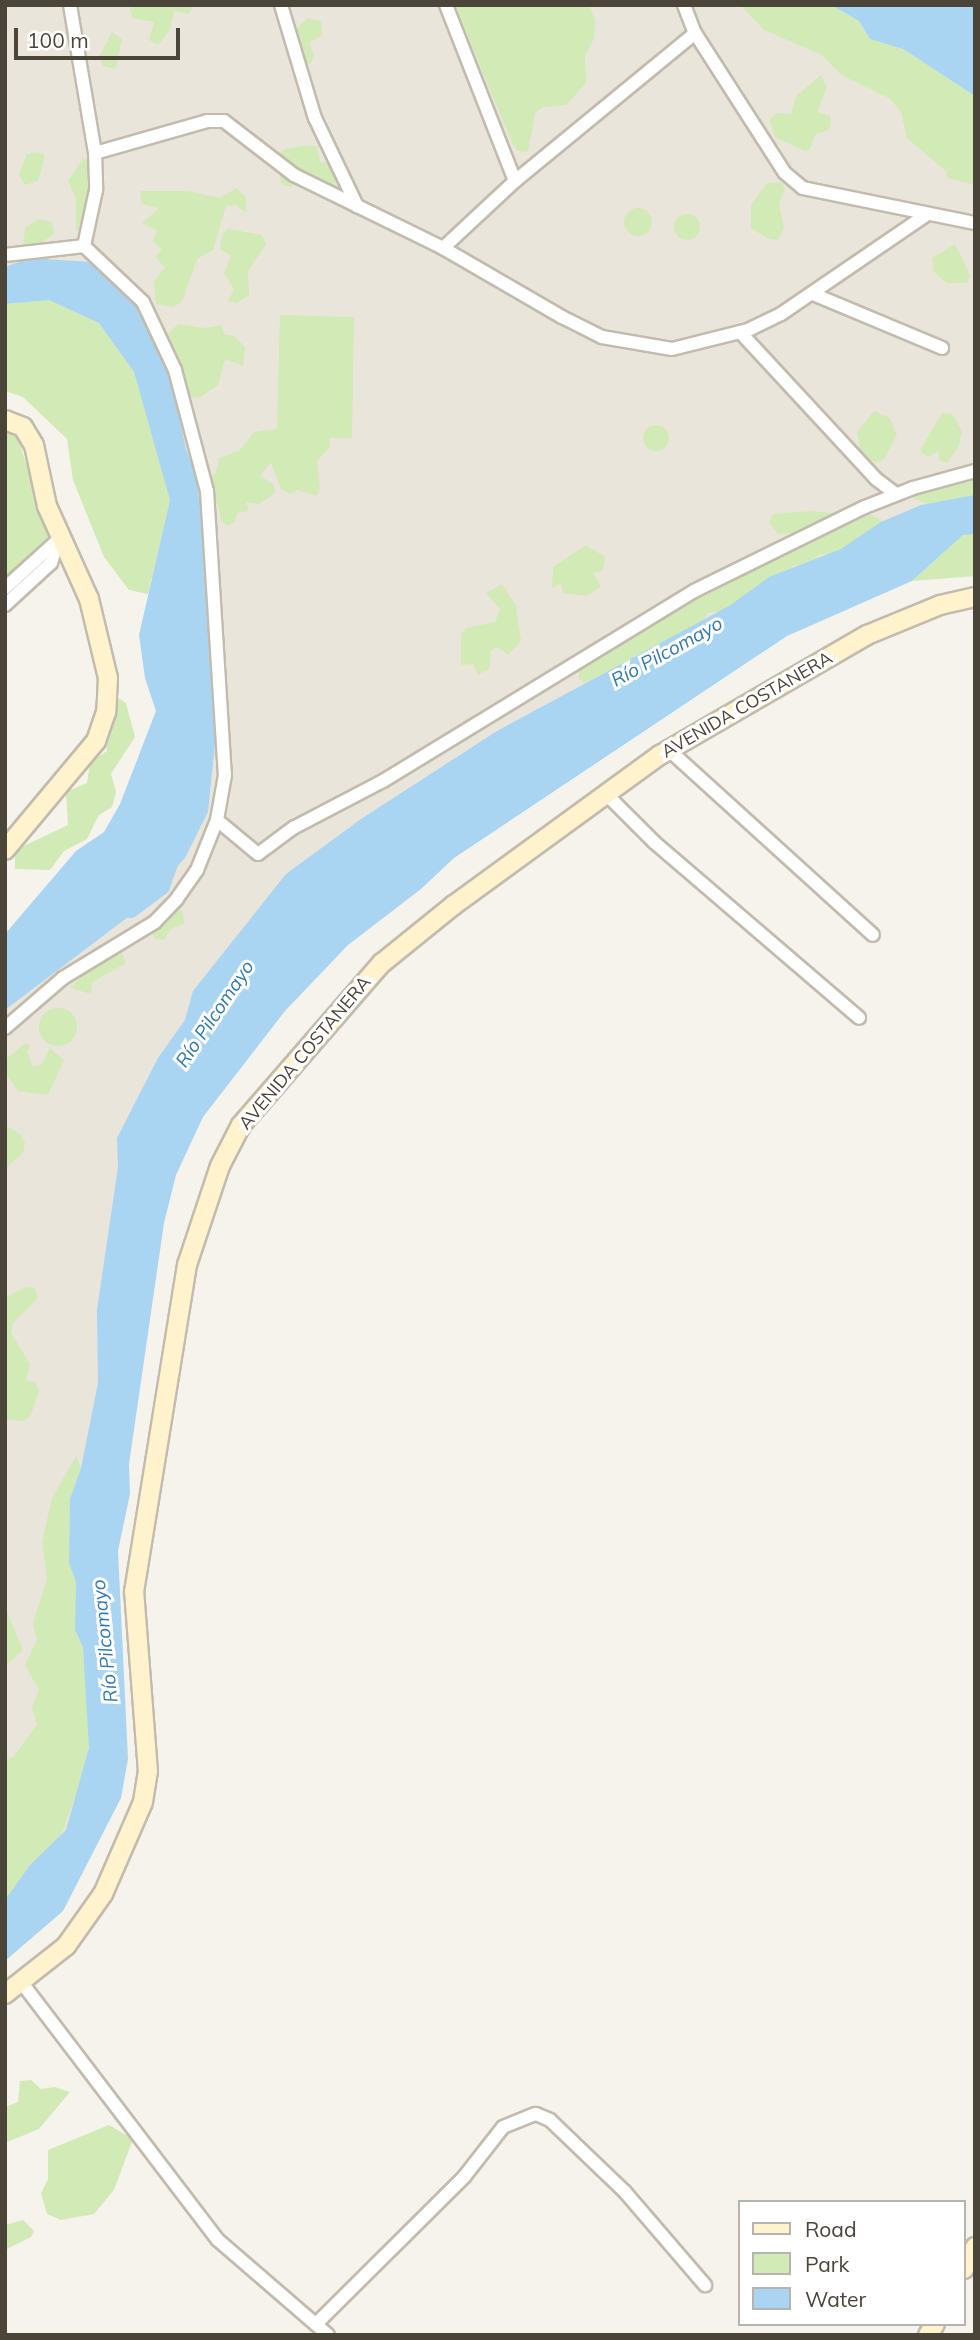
<!DOCTYPE html>
<html>
<head>
<meta charset="utf-8">
<style>
	body { margin:0 }
	#map { position:relative; width:980px; height:2340px; overflow:hidden; background:#f6f3ec; font-family:Mulish,sans-serif }
	div>[style] { position:absolute }
	.residential>* { inset:0; background:#eae5da }
	.green>* { inset:0; background:#d2eab5 }
	.round { border-radius:50% }
	.water>* { inset:0; background:#a9d4f2 }
	.river>* { height:19px; margin:-9.5px; padding:0 9.5px; transform-origin:9.5px; border-radius:9.5px; background:#a9d4f2 }
	.roads { filter:drop-shadow(2px 0 #c2bbae) drop-shadow(-2px 0 #c2bbae) drop-shadow(0 2px #c2bbae) drop-shadow(0 -2px #c2bbae) }
	.street>* { height:12px; margin:-6px; padding:0 6px; transform-origin:6px; border-radius:6px; background:#fff }
	.secondary>* { height:18px; margin:-9px; padding:0 9px; transform-origin:9px; border-radius:9px; background:#fff3cd }
	span { translate:-50% -50%; white-space:nowrap; text-align:center; line-height:1.15; -webkit-text-stroke:6px #fff; paint-order:stroke }
	.street-label { font-size:18px; color:#4b4439 }
	.water-label { font-size:19px; color:#2e7ab2; font-style:italic }
	.frame { position:absolute; inset:0; border:7px solid #4b4439; pointer-events:none }
	.legend { position:absolute; left:738px; top:2200px; width:228px; height:126px; box-sizing:border-box; background:#fff; border:2px solid #b7b4b0; margin:0; padding:9px 12px; list-style:none; font-size:21px; color:#4b4439 }
	.legend li { display:flex; align-items:center; gap:14px; height:35px }
	.legend b { width:35px; border:2px solid #b7b4b0 }
	.scale { position:absolute; left:14px; top:28px; width:166px; height:32px; box-sizing:border-box; border:4px solid #4b4439; border-top:0; padding-left:9px; font-size:21px; line-height:24px; white-space:nowrap; color:#4b4439; -webkit-text-stroke:5px #fff; paint-order:stroke }
</style>
</head>
<body>
<div id="map">
	<div class="residential">
		<i style="clip-path:polygon(5px 5px,831px 5px,975px 96px,975px 514px,458px 775px,125px 1211px,112px 1755px,5px 1930px,5px 983px,43px 955px,194px 660px,5px 283px)"></i>
	</div>
	<div class="green">
		<i style="clip-path:polygon(129px 5px,194px 5px,188px 14px,174px 10px,170px 30px,158px 45px,149px 40px,154px 22px,132px 18px)"></i>
		<i style="clip-path:polygon(455px 5px,589px 5px,595px 20px,594px 39px,585px 56px,586px 83px,566px 105px,543px 107px,535px 113px,528px 152px,518px 151px,512px 143px)"></i>
		<i style="clip-path:polygon(740px 5px,831px 5px,859px 21px,870px 39px,903px 49px,975px 96px,975px 185px,947px 178px,946px 171px,907px 138px,901px 112px,889px 98px,841px 75px,822px 55px,764px 30px)"></i>
		<i style="clip-path:polygon(307px 18px,321px 21px,322px 35px,309px 43px,314px 54px,311px 63px,297px 66px,293px 33px)"></i>
		<i style="clip-path:polygon(112px 32px,122px 39px,116px 67px,112px 68px,103px 66px,99px 57px)"></i>
		<i style="clip-path:polygon(821px 75px,827px 87px,817px 112px,830px 116px,831px 123px,829px 130px,816px 134px,809px 150px,805px 151px,775px 137px,769px 119px,778px 113px,791px 114px,796px 96px)"></i>
		<i style="clip-path:polygon(302px 146px,317px 146px,320px 162px,333px 163px,338px 180px,333px 187px,297px 180px,291px 187px,282px 185px,275px 157px,285px 149px)"></i>
		<i style="clip-path:polygon(37px 152px,45px 155px,38px 181px,25px 185px,19px 174px,27px 154px)"></i>
		<i style="clip-path:polygon(93px 157px,97px 159px,86px 221px,76px 231px,76px 198px,68px 181px,83px 159px)"></i>
		<i style="clip-path:polygon(782px 182px,785px 190px,779px 203px,784px 228px,778px 240px,769px 239px,751px 228px,751px 205px,767px 183px)"></i>
		<i style="clip-path:polygon(236px 188px,246px 197px,246px 212px,235px 205px,226px 206px,213px 250px,197px 259px,182px 302px,173px 307px,156px 304px,154px 281px,165px 267px,155px 257px,162px 250px,153px 241px,157px 230px,142px 223px,159px 208px,142px 204px,140px 191px,188px 191px,220px 198px)"></i>
		<i class="round" style="left:624px;top:208px;width:28px;height:28px"></i>
		<i class="round" style="left:674px;top:214px;width:26px;height:26px"></i>
		<i style="clip-path:polygon(38px 219px,52px 222px,54px 233px,36px 248px,23px 249px,25px 228px)"></i>
		<i style="clip-path:polygon(229px 229px,262px 235px,266px 244px,248px 271px,249px 295px,237px 303px,228px 301px,234px 289px,224px 273px,231px 256px,220px 249px,222px 234px)"></i>
		<i style="clip-path:polygon(955px 244px,970px 275px,967px 283px,947px 283px,934px 272px,932px 258px)"></i>
		<i style="clip-path:polygon(49px 300px,99px 323px,134px 372px,170px 500px,148px 594px,129px 590px,104px 557px,73px 480px,67px 439px,23px 397px,5px 391px,5px 304px)"></i>
		<i style="clip-path:polygon(280px 315px,354px 317px,352px 438px,329px 438px,330px 447px,317px 461px,320px 489px,316px 496px,298px 490px,290px 494px,281px 489px,271px 462px,260px 476px,273px 484px,275px 493px,259px 504px,246px 502px,249px 511px,237px 513px,235px 522px,227px 526px,221px 520px,218px 504px,213px 505px,209px 479px,216px 473px,219px 458px,240px 450px,254px 432px,277px 429px)"></i>
		<i style="clip-path:polygon(178px 324px,205px 328px,222px 325px,224px 334px,234px 336px,245px 347px,243px 366px,225px 359px,218px 385px,199px 398px,191px 397px,168px 334px)"></i>
		<i style="clip-path:polygon(874px 411px,890px 418px,897px 435px,884px 459px,876px 463px,861px 453px,857px 432px)"></i>
		<i style="clip-path:polygon(942px 413px,952px 414px,962px 431px,958px 448px,947px 463px,939px 460px,939px 451px,927px 457px,920px 450px)"></i>
		<i class="round" style="left:643px;top:425px;width:26px;height:26px"></i>
		<i style="clip-path:polygon(5px 429px,17px 436px,52px 540px,5px 585px)"></i>
		<i style="clip-path:polygon(975px 481px,975px 499px,931px 505px,913px 498px,913px 493px)"></i>
		<i style="clip-path:polygon(812px 511px,832px 513px,833px 517px,803px 532px,778px 534px,769px 523px,773px 514px)"></i>
		<i style="clip-path:polygon(872px 515px,885px 523px,834px 555px,821px 554px,808px 564px,792px 566px,785px 576px,722px 611px,708px 613px,702px 623px,585px 683px,578px 678px,580px 666px,634px 635px,640px 622px,669px 615px,676px 605px,699px 597px,702px 591px,856px 518px)"></i>
		<i style="clip-path:polygon(964px 534px,975px 534px,975px 576px,912px 581px)"></i>
		<i style="clip-path:polygon(586px 545px,605px 557px,603px 570px,593px 573px,601px 587px,586px 596px,563px 593px,561px 584px,552px 588px,553px 567px)"></i>
		<i style="clip-path:polygon(502px 584px,516px 606px,521px 641px,508px 655px,497px 647px,491px 650px,489px 669px,478px 675px,473px 664px,461px 665px,461px 634px,467px 628px,495px 622px,500px 609px,486px 593px)"></i>
		<i style="clip-path:polygon(114px 695px,126px 703px,135px 737px,111px 774px,116px 792px,112px 807px,99px 815px,87px 839px,64px 851px,50px 870px,15px 869px,15px 850px,68px 825px,66px 792px,87px 783px,90px 762px,107px 751px,105px 737px,114px 723px,110px 716px)"></i>
		<i style="clip-path:polygon(175px 908px,183px 911px,184px 924px,171px 929px,164px 940px,155px 939px,151px 931px)"></i>
		<i style="clip-path:polygon(122px 953px,126px 963px,92px 982px,91px 994px,70px 988px,87px 971px)"></i>
		<i class="round" style="left:39px;top:1008px;width:38px;height:38px"></i>
		<i style="clip-path:polygon(25px 1043px,30px 1045px,27px 1052px,33px 1067px,42px 1064px,50px 1048px,64px 1060px,48px 1095px,18px 1091px,5px 1072px,7px 1058px)"></i>
		<i style="clip-path:polygon(5px 1125px,21px 1135px,25px 1143px,23px 1153px,5px 1169px)"></i>
		<i style="clip-path:polygon(26px 1287px,35px 1288px,38px 1298px,13px 1323px,11px 1333px,30px 1364px,26px 1381px,35px 1382px,39px 1390px,31px 1415px,24px 1421px,5px 1419px,5px 1297px)"></i>
		<i style="clip-path:polygon(76px 1456px,81px 1468px,70px 1499px,69px 1563px,76px 1582px,75px 1630px,83px 1647px,85px 1668px,89px 1746px,85px 1770px,60px 1838px,30px 1865px,5px 1900px,5px 1760px,13px 1757px,37px 1725px,32px 1707px,39px 1690px,25px 1665px,37px 1640px,33px 1623px,47px 1579px,42px 1542px,52px 1498px)"></i>
		<i style="clip-path:polygon(5px 1607px,23px 1650px,5px 1666px)"></i>
		<i style="clip-path:polygon(31px 2080px,41px 2089px,55px 2087px,70px 2092px,39px 2129px,5px 2143px,5px 2107px,18px 2102px,20px 2081px)"></i>
		<i style="clip-path:polygon(109px 2125px,133px 2139px,114px 2190px,94px 2214px,61px 2220px,47px 2214px,41px 2193px,48px 2179px,48px 2150px)"></i>
		<i style="clip-path:polygon(23px 2220px,34px 2231px,31px 2237px,5px 2250px,5px 2225px)"></i>
	</div>
	<div class="water">
		<i style="clip-path:polygon(831px 5px,975px 5px,975px 96px,903px 49px,870px 39px,859px 21px)"></i>
		<i style="clip-path:polygon(44px 259px,91px 262px,129px 292px,169px 372px,186px 449px,196px 474px,211px 591px,217px 724px,208px 812px,185px 858px,132px 914px,5px 1010px,5px 934px,76px 851px,104px 832px,120px 804px,156px 711px,145px 678px,139px 635px,170px 500px,134px 372px,99px 323px,49px 300px,5px 304px,5px 267px,24px 260px)"></i>
		<i style="clip-path:polygon(975px 495px,975px 534px,963px 535px,912px 581px,787px 636px,454px 858px,421px 889px,348px 945px,285px 1011px,203px 1117px,176px 1175px,164px 1223px,129px 1464px,130px 1494px,118px 1551px,128px 1759px,121px 1798px,63px 1911px,5px 1961px,5px 1900px,30px 1865px,66px 1830px,89px 1748px,83px 1647px,75px 1630px,76px 1582px,69px 1563px,70px 1499px,81px 1468px,98px 1383px,97px 1310px,118px 1167px,117px 1138px,158px 1058px,185px 1020px,193px 991px,286px 874px,361px 819px,497px 731px,729px 606px,769px 577px,841px 549px,881px 522px,921px 505px)"></i>
	</div>
	<div class="river">
		<i style="left:130px;top:908px;width:38px;rotate:-37deg"></i>
		<i style="left:160px;top:885px;width:27px;rotate:-70deg"></i>
	</div>
	<div class="roads">
		<div class="street">
			<i style="left:70px;top:5px;width:150px;rotate:80.4deg"></i>
			<i style="left:95px;top:153px;width:37px;rotate:88deg"></i>
			<i style="left:96px;top:190px;width:57px;rotate:102.1deg"></i>
			<i style="left:281px;top:5px;width:118px;rotate:73.3deg"></i>
			<i style="left:315px;top:118px;width:98px;rotate:64.5deg"></i>
			<i style="left:446px;top:5px;width:189px;rotate:68.6deg"></i>
			<i style="left:684px;top:5px;width:30px;rotate:69deg"></i>
			<i style="left:695px;top:33px;width:166px;rotate:57.3deg"></i>
			<i style="left:785px;top:173px;width:23px;rotate:40deg"></i>
			<i style="left:803px;top:188px;width:176px;rotate:11.5deg"></i>
			<i style="left:95px;top:153px;width:116px;rotate:-15.9deg"></i>
			<i style="left:207px;top:121px;width:17px"></i>
			<i style="left:224px;top:121px;width:88px;rotate:37.6deg"></i>
			<i style="left:294px;top:175px;width:166px;rotate:26.1deg"></i>
			<i style="left:443px;top:248px;width:138px;rotate:30.1deg"></i>
			<i style="left:562px;top:317px;width:45px;rotate:26.6deg"></i>
			<i style="left:602px;top:337px;width:71px;rotate:9.7deg"></i>
			<i style="left:672px;top:349px;width:78px;rotate:-14deg"></i>
			<i style="left:748px;top:330px;width:37px;rotate:-26deg"></i>
			<i style="left:781px;top:314px;width:176px;rotate:-34.3deg"></i>
			<i style="left:443px;top:248px;width:98px;rotate:-42.9deg"></i>
			<i style="left:515px;top:181px;width:233px;rotate:-39.4deg"></i>
			<i style="left:5px;top:255px;width:80px;rotate:-6.5deg"></i>
			<i style="left:84px;top:246px;width:81px;rotate:43.5deg"></i>
			<i style="left:143px;top:302px;width:75px;rotate:64.8deg"></i>
			<i style="left:175px;top:370px;width:125px;rotate:75.2deg"></i>
			<i style="left:207px;top:491px;width:285px;rotate:86.4deg"></i>
			<i style="left:225px;top:775px;width:46px;rotate:100.1deg"></i>
			<i style="left:217px;top:820px;width:54px;rotate:111.8deg"></i>
			<i style="left:197px;top:870px;width:35px;rotate:125deg"></i>
			<i style="left:177px;top:899px;width:32px;rotate:134deg"></i>
			<i style="left:155px;top:922px;width:108px;rotate:148.7deg"></i>
			<i style="left:63px;top:978px;width:77px;rotate:139.2deg"></i>
			<i style="left:813px;top:294px;width:140px;rotate:22.7deg"></i>
			<i style="left:740px;top:332px;width:200px;rotate:47.2deg"></i>
			<i style="left:876px;top:479px;width:25px;rotate:37deg"></i>
			<i style="left:5px;top:588px;width:72px;rotate:-42.2deg"></i>
			<i style="left:5px;top:605px;width:62px;rotate:-42.4deg"></i>
			<i style="left:51px;top:563px;width:25px;rotate:-72deg"></i>
			<i style="left:669px;top:750px;width:275px;rotate:42.2deg"></i>
			<i style="left:606px;top:794px;width:68px;rotate:45deg"></i>
			<i style="left:654px;top:842px;width:270px;rotate:40.6deg"></i>
			<i style="left:217px;top:820px;width:53px;rotate:39.7deg"></i>
			<i style="left:258px;top:854px;width:44px;rotate:-36.6deg"></i>
			<i style="left:293px;top:828px;width:102px;rotate:-27.6deg"></i>
			<i style="left:383px;top:781px;width:364px;rotate:-31.4deg"></i>
			<i style="left:694px;top:591px;width:191px;rotate:-26.2deg"></i>
			<i style="left:865px;top:507px;width:52px;rotate:-21.6deg"></i>
			<i style="left:913px;top:488px;width:64px;rotate:-15.3deg"></i>
			<i style="left:22px;top:1983px;width:323px;rotate:52.7deg"></i>
			<i style="left:218px;top:2240px;width:145px;rotate:40.8deg"></i>
			<i style="left:316px;top:2324px;width:209px;rotate:-44.8deg"></i>
			<i style="left:464px;top:2177px;width:63px;rotate:-52deg"></i>
			<i style="left:503px;top:2127px;width:35px;rotate:-22deg"></i>
			<i style="left:536px;top:2114px;width:15px;rotate:23deg"></i>
			<i style="left:550px;top:2120px;width:104px;rotate:43.8deg"></i>
			<i style="left:625px;top:2192px;width:123px;rotate:49.3deg"></i>
		</div>
		<div class="secondary">
			<i style="left:5px;top:420px;width:19px;rotate:21deg"></i>
			<i style="left:23px;top:427px;width:21px;rotate:59deg"></i>
			<i style="left:34px;top:445px;width:62px;rotate:78deg"></i>
			<i style="left:47px;top:506px;width:102px;rotate:65.7deg"></i>
			<i style="left:89px;top:599px;width:81px;rotate:76.5deg"></i>
			<i style="left:108px;top:678px;width:34px;rotate:93deg"></i>
			<i style="left:106px;top:712px;width:31px;rotate:109deg"></i>
			<i style="left:96px;top:741px;width:142px;rotate:129.9deg"></i>
			<i style="left:5px;top:1994px;width:78px;rotate:-38.2deg"></i>
			<i style="left:66px;top:1946px;width:64px;rotate:-54.6deg"></i>
			<i style="left:103px;top:1894px;width:100px;rotate:-66.5deg"></i>
			<i style="left:143px;top:1802px;width:30px;rotate:-81deg"></i>
			<i style="left:148px;top:1772px;width:181px;rotate:-94.4deg"></i>
			<i style="left:134px;top:1592px;width:331px;rotate:-80.8deg"></i>
			<i style="left:187px;top:1265px;width:104px;rotate:-71.6deg"></i>
			<i style="left:220px;top:1166px;width:46px;rotate:-62.9deg"></i>
			<i style="left:241px;top:1125px;width:215px;rotate:-49deg"></i>
			<i style="left:382px;top:963px;width:92px;rotate:-38.9deg"></i>
			<i style="left:454px;top:905px;width:255px;rotate:-36.1deg"></i>
			<i style="left:660px;top:755px;width:239px;rotate:-30.1deg"></i>
			<i style="left:867px;top:635px;width:79px;rotate:-22.3deg"></i>
			<i style="left:940px;top:605px;width:36px;rotate:-13deg"></i>
			<i style="left:964px;top:2269px;width:25px;rotate:-63deg"></i>
			<i style="left:928px;top:2335px;width:13px;rotate:-58deg"></i>
		</div>
	</div>
	<div class="street-label">
		<span style="left:747px;top:705px;rotate:-30deg">AVENIDA COSTANERA</span>
		<span style="left:305px;top:1053px;rotate:-50deg">AVENIDA COSTANERA</span>
	</div>
	<div class="water-label">
		<span style="left:667px;top:652px;rotate:-29deg">Río Pilcomayo</span>
		<span style="left:215px;top:1014px;rotate:-56deg">Río Pilcomayo</span>
		<span style="left:105px;top:1641px;rotate:-96deg">Río Pilcomayo</span>
	</div>
	<div class="frame"></div>
	<ul class="legend">
	<li><b style="height:9px;background:#fff3cd"></b>Road</li>
	<li><b style="height:19px;background:#d2eab5"></b>Park</li>
	<li><b style="height:19px;background:#a9d4f2"></b>Water</li>
	</ul>
	<div class="scale">100 m</div>
</div>
</body>
</html>
